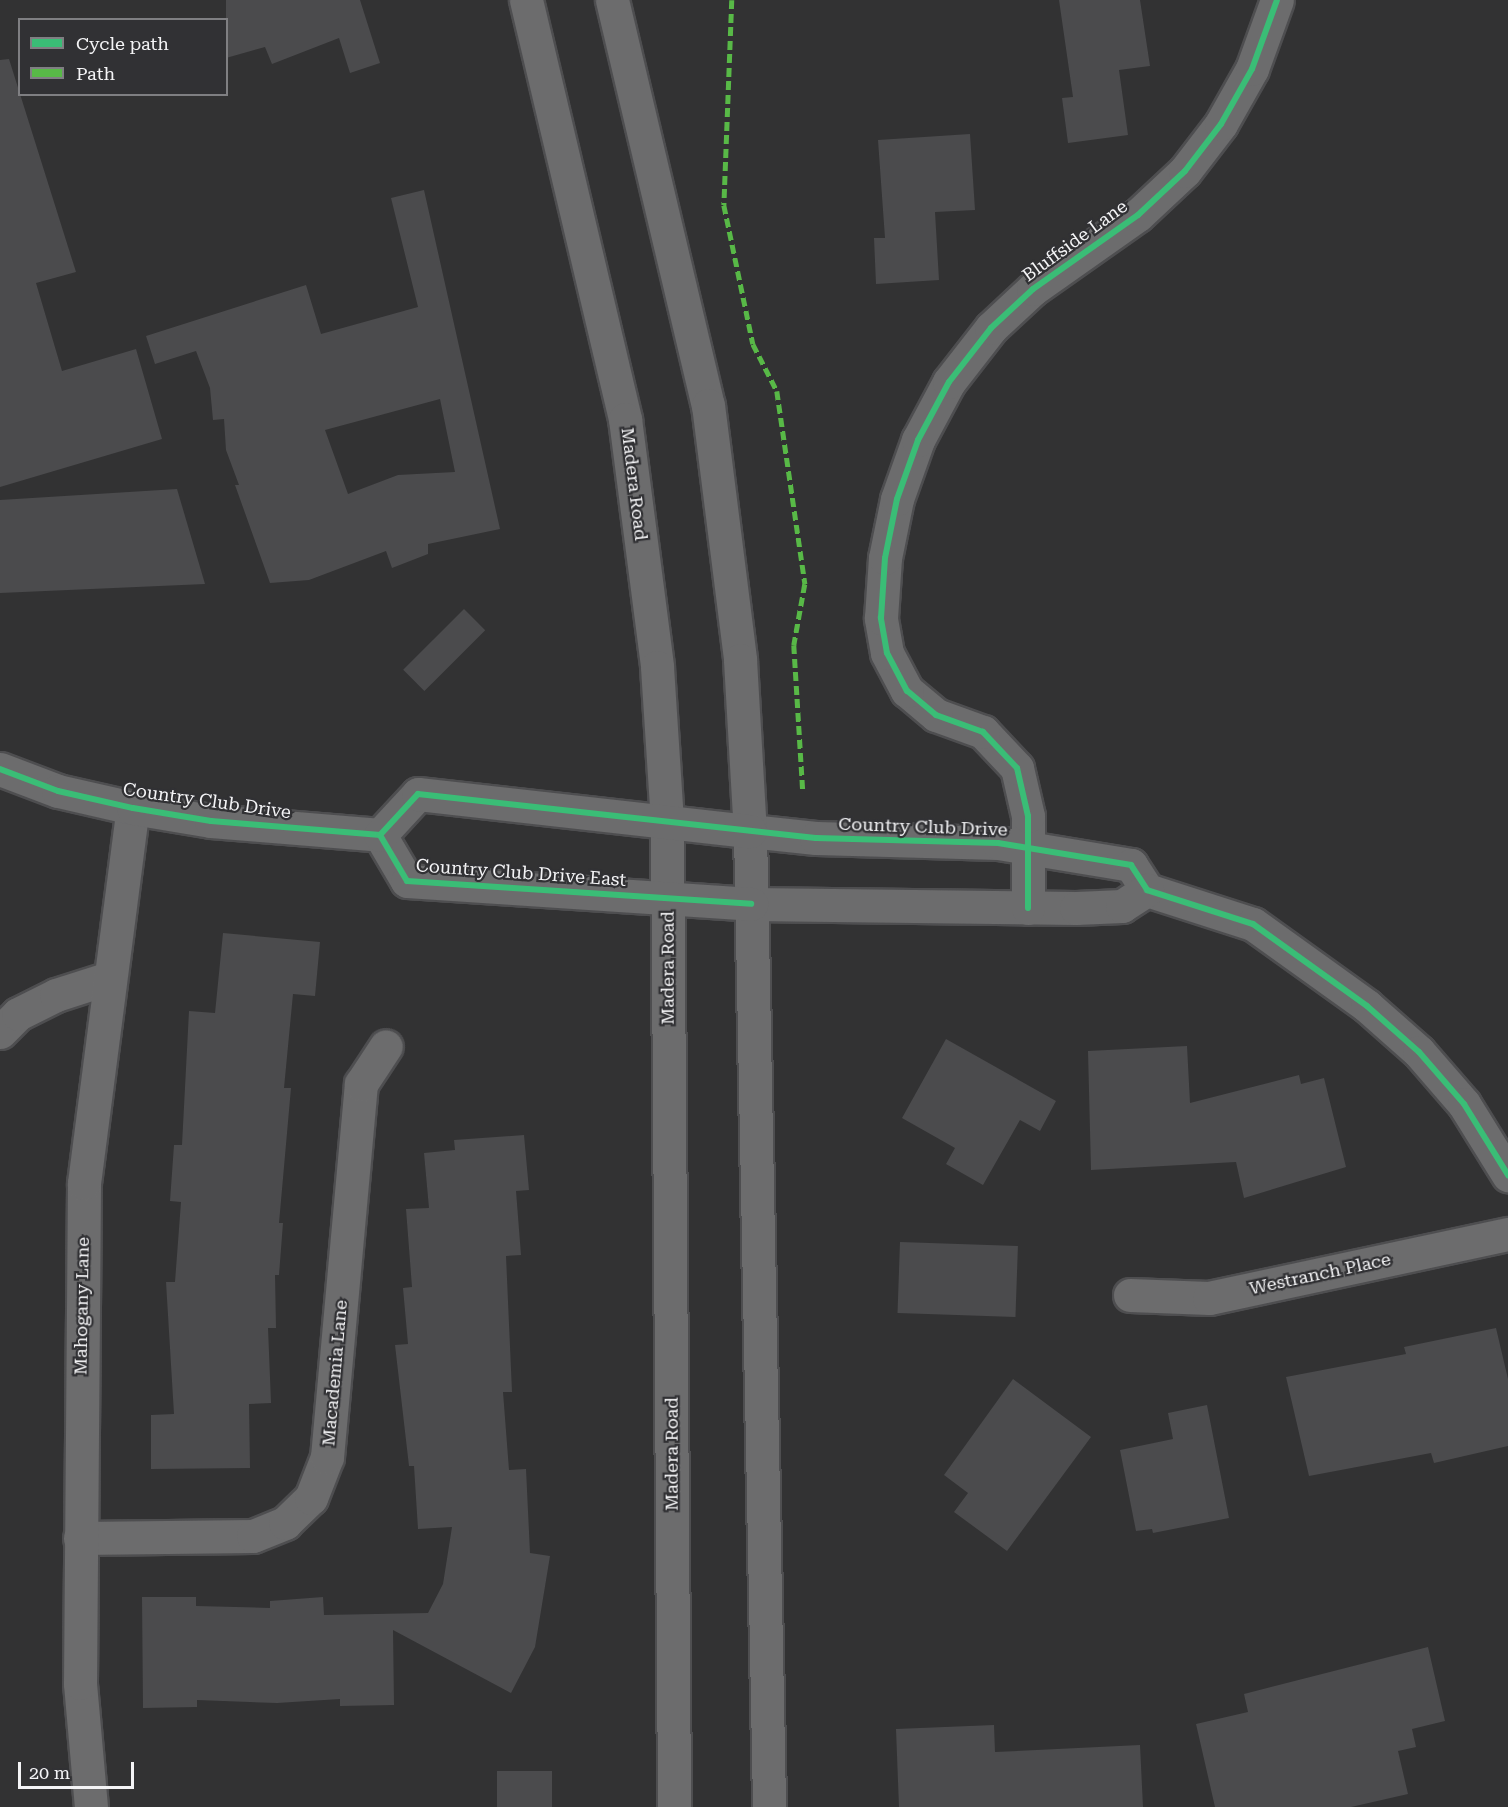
<!DOCTYPE html>
<html>
<head>
<meta charset="utf-8">
<style>
	body { margin:0 }
	#map { position:relative; width:1508px; height:1807px; overflow:hidden; background:#323233; font-family:"Roboto Serif",serif }
	div>[style] { position:absolute }
	.building>* { inset:0; background:#4b4b4d; transform-origin:0 0 }
	.roads { filter:drop-shadow(2px 0 #4e4e50) drop-shadow(-2px 0 #4e4e50) drop-shadow(0 2px #4e4e50) drop-shadow(0 -2px #4e4e50) }
	.street>* { height:33px; margin:-16.5px; padding:0 16.5px; transform-origin:16.5px; border-radius:16.5px; background:#6c6c6d }
	.secondary>* { height:33px; margin:-16.5px; padding:0 16.5px; transform-origin:16.5px; border-radius:16.5px; background:#6c6c6d }
	.quiet>* { height:4.5px; margin-top:-2.25px; transform-origin:0; background:repeating-linear-gradient(90deg,#58b947 0 9px,transparent 0 13.5px) }
	.cycleway>* { height:6px; margin:-3px; padding:0 3px; transform-origin:3px; border-radius:3px; background:#3abd76 }
	span { translate:-50% -50%; white-space:nowrap; text-align:center; line-height:1.15; -webkit-text-stroke:4.5px #313134; paint-order:stroke }
	.street-label { font-size:18px; color:#f4f4f6 }
	.legend { position:absolute; left:18px; top:18px; width:210px; height:78px; box-sizing:border-box; background:#313134; border:2px solid #7f7f82; margin:0; padding:8px 10px; list-style:none; font-size:18px; color:#f4f4f6 }
	.legend li { display:flex; align-items:center; gap:12px; height:30px }
	.legend b { width:30px; border:2px solid #7f7f82 }
	.scale { position:absolute; left:18px; top:1762px; width:116px; height:27px; box-sizing:border-box; border:3px solid #f4f4f6; border-top:0; padding-left:8px; font-size:18px; line-height:21px; white-space:nowrap; color:#f4f4f6; -webkit-text-stroke:4px #313134; paint-order:stroke }
</style>
</head>
<body>
<div id="map">
	<div class="building">
		<i style="clip-path:polygon(226px 0,360px 0,380px 63px,350px 73px,339px 38px,272px 64px,265px 47px,226px 58px)"></i>
		<i style="clip-path:polygon(1059px 0,1140px 0,1150px 66px,1119px 70px,1128px 135px,1068px 143px,1062px 98px,1073px 97px)"></i>
		<i style="clip-path:polygon(9px 59px,76px 272px,36px 283px,62px 371px,136px 349px,162px 439px,0 487px,0 60px)"></i>
		<i style="clip-path:polygon(970px 134px,975px 210px,935px 212px,939px 280px,876px 284px,874px 238px,885px 238px,878px 140px)"></i>
		<i style="clip-path:polygon(evenodd,424px 190px,500px 529px,428px 544px,428px 554px,392px 568px,386px 551px,309px 580px,270px 583px,235px 485px,239px 485px,226px 450px,224px 419px,213px 420px,210px 388px,196px 351px,155px 364px,146px 336px,306px 285px,321px 334px,418px 307px,391px 198px,424px 190px,440px 399px,455px 472px,398px 475px,348px 494px,325px 430px,440px 399px)"></i>
		<i style="clip-path:polygon(177px 489px,205px 584px,0 593px,0 500px)"></i>
		<i style="left:464px;top:609px;width:30px;height:86px;rotate:45deg"></i>
		<i style="clip-path:polygon(223px 933px,320px 942px,315px 996px,293px 994px,284px 1088px,291px 1088px,279px 1223px,283px 1223px,279px 1275px,275px 1275px,276px 1328px,268px 1328px,271px 1403px,249px 1404px,250px 1468px,151px 1469px,151px 1415px,174px 1414px,166px 1282px,175px 1282px,181px 1202px,170px 1201px,174px 1145px,182px 1145px,189px 1011px,215px 1013px)"></i>
		<i style="clip-path:polygon(946px 1039px,1056px 1101px,1040px 1131px,1020px 1120px,983px 1185px,946px 1164px,955px 1148px,902px 1118px)"></i>
		<i style="clip-path:polygon(1187px 1046px,1190px 1103px,1299px 1075px,1301px 1084px,1324px 1078px,1346px 1167px,1244px 1198px,1236px 1162px,1091px 1170px,1088px 1051px)"></i>
		<i style="clip-path:polygon(524px 1135px,529px 1190px,516px 1191px,521px 1255px,506px 1256px,512px 1392px,503px 1392px,509px 1470px,526px 1469px,530px 1553px,550px 1556px,535px 1647px,511px 1693px,393px 1630px,394px 1705px,340px 1706px,340px 1699px,277px 1703px,197px 1700px,197px 1707px,143px 1708px,142px 1597px,196px 1597px,196px 1606px,270px 1608px,270px 1601px,323px 1597px,324px 1615px,428px 1613px,443px 1584px,452px 1527px,418px 1529px,414px 1466px,409px 1466px,395px 1345px,408px 1344px,403px 1288px,412px 1287px,406px 1209px,429px 1208px,424px 1153px,455px 1150px,454px 1140px)"></i>
		<i style="left:900px;top:1242px;width:118px;height:71px;rotate:2deg"></i>
		<i style="clip-path:polygon(1496px 1328px,1508px 1379px,1508px 1446px,1434px 1463px,1431px 1453px,1309px 1476px,1286px 1377px,1406px 1354px,1404px 1347px)"></i>
		<i style="clip-path:polygon(1013px 1379px,1091px 1437px,1007px 1551px,954px 1512px,968px 1493px,944px 1475px)"></i>
		<i style="clip-path:polygon(1207px 1405px,1229px 1518px,1153px 1533px,1152px 1529px,1136px 1531px,1120px 1450px,1173px 1439px,1168px 1413px)"></i>
		<i style="clip-path:polygon(1428px 1647px,1445px 1721px,1412px 1729px,1416px 1747px,1398px 1751px,1408px 1794px,1351px 1807px,1215px 1807px,1196px 1724px,1248px 1712px,1244px 1694px)"></i>
		<i style="clip-path:polygon(994px 1725px,995px 1752px,1140px 1745px,1143px 1807px,899px 1807px,896px 1729px)"></i>
		<i style="left:497px;top:1771px;width:55px;height:36px"></i>
	</div>
	<div class="roads">
		<div class="street">
			<i style="left:750px;top:831px;width:66px;rotate:6.1deg"></i>
			<i style="left:816px;top:838px;width:182px;rotate:1.6deg"></i>
			<i style="left:998px;top:843px;width:135px;rotate:9.4deg"></i>
			<i style="left:1131px;top:865px;width:30px;rotate:57deg"></i>
			<i style="left:1147px;top:890px;width:111px;rotate:17.8deg"></i>
			<i style="left:1253px;top:924px;width:140px;rotate:35.7deg"></i>
			<i style="left:1367px;top:1006px;width:69px;rotate:41.5deg"></i>
			<i style="left:1419px;top:1052px;width:69px;rotate:49.1deg"></i>
			<i style="left:1464px;top:1104px;width:84px;rotate:58.2deg"></i>
			<i style="left:751px;top:904px;width:325px;rotate:0.7deg"></i>
			<i style="left:1076px;top:908px;width:46px;rotate:-2.5deg"></i>
			<i style="left:1122px;top:906px;width:30px;rotate:-33deg"></i>
			<i style="left:1028px;top:908px;width:92px;rotate:-90deg"></i>
			<i style="left:1028px;top:816px;width:49px;rotate:-102.9deg"></i>
			<i style="left:1017px;top:768px;width:50px;rotate:-133.4deg"></i>
			<i style="left:983px;top:732px;width:50px;rotate:-160.1deg"></i>
			<i style="left:936px;top:715px;width:38px;rotate:-140deg"></i>
			<i style="left:907px;top:691px;width:43px;rotate:-117.8deg"></i>
			<i style="left:887px;top:653px;width:36px;rotate:-100deg"></i>
			<i style="left:881px;top:618px;width:60px;rotate:-86.2deg"></i>
			<i style="left:885px;top:558px;width:60px;rotate:-78.5deg"></i>
			<i style="left:897px;top:499px;width:63px;rotate:-70.4deg"></i>
			<i style="left:918px;top:440px;width:66px;rotate:-61.9deg"></i>
			<i style="left:949px;top:382px;width:68px;rotate:-52.1deg"></i>
			<i style="left:991px;top:328px;width:57px;rotate:-42.9deg"></i>
			<i style="left:1033px;top:289px;width:128px;rotate:-35.2deg"></i>
			<i style="left:1138px;top:215px;width:64px;rotate:-43.1deg"></i>
			<i style="left:1185px;top:171px;width:59px;rotate:-52.5deg"></i>
			<i style="left:1221px;top:124px;width:63px;rotate:-60.6deg"></i>
			<i style="left:1252px;top:69px;width:73px;rotate:-70.1deg"></i>
			<i style="left:0;top:1032px;width:25px;rotate:-45deg"></i>
			<i style="left:18px;top:1014px;width:42px;rotate:-26.6deg"></i>
			<i style="left:56px;top:995px;width:56px;rotate:-17.8deg"></i>
			<i style="left:1130px;top:1295px;width:79px;rotate:2.2deg"></i>
			<i style="left:1209px;top:1298px;width:306px;rotate:-12.1deg"></i>
			<i style="left:80px;top:1538px;width:173px;rotate:-0.7deg"></i>
			<i style="left:253px;top:1536px;width:35px;rotate:-22deg"></i>
			<i style="left:285px;top:1523px;width:36px;rotate:-44deg"></i>
			<i style="left:311px;top:1498px;width:44px;rotate:-68.7deg"></i>
			<i style="left:327px;top:1457px;width:375px;rotate:-84.8deg"></i>
			<i style="left:361px;top:1084px;width:45px;rotate:-56.7deg"></i>
			<i style="left:91px;top:1807px;width:124px;rotate:-95.1deg"></i>
			<i style="left:80px;top:1683px;width:500px;rotate:-89.54deg"></i>
			<i style="left:84px;top:1183px;width:378px;rotate:-82.6deg"></i>
		</div>
		<div class="secondary">
			<i style="left:526px;top:0;width:431px;rotate:76.7deg"></i>
			<i style="left:625px;top:419px;width:250px;rotate:82.6deg"></i>
			<i style="left:657px;top:667px;width:155px;rotate:86.3deg"></i>
			<i style="left:667px;top:822px;width:985px;rotate:89.59deg"></i>
			<i style="left:612px;top:0;width:416px;rotate:76.7deg"></i>
			<i style="left:708px;top:405px;width:257px;rotate:82.8deg"></i>
			<i style="left:740px;top:660px;width:171px;rotate:86.7deg"></i>
			<i style="left:750px;top:831px;width:976px;rotate:88.88deg"></i>
			<i style="left:0;top:769px;width:62px;rotate:20.8deg"></i>
			<i style="left:58px;top:791px;width:77px;rotate:12.8deg"></i>
			<i style="left:133px;top:808px;width:79px;rotate:9.5deg"></i>
			<i style="left:211px;top:821px;width:170px;rotate:4.7deg"></i>
			<i style="left:380px;top:835px;width:53px;rotate:59.6deg"></i>
			<i style="left:407px;top:881px;width:345px;rotate:3.8deg"></i>
			<i style="left:380px;top:835px;width:56px;rotate:-47.2deg"></i>
			<i style="left:418px;top:794px;width:334px;rotate:6.4deg"></i>
		</div>
	</div>
	<div class="quiet">
		<i style="left:732px;top:0;width:205px;rotate:92.2deg"></i>
		<i style="left:724px;top:205px;width:142px;rotate:78.2deg"></i>
		<i style="left:753px;top:344px;width:53px;rotate:62.9deg"></i>
		<i style="left:777px;top:391px;width:195px;rotate:81.7deg"></i>
		<i style="left:805px;top:584px;width:62px;rotate:100.2deg"></i>
		<i style="left:794px;top:645px;width:147px;rotate:86.5deg"></i>
	</div>
	<div class="cycleway">
		<i style="left:0;top:769px;width:62px;rotate:20.8deg"></i>
		<i style="left:58px;top:791px;width:77px;rotate:12.8deg"></i>
		<i style="left:133px;top:808px;width:79px;rotate:9.5deg"></i>
		<i style="left:211px;top:821px;width:170px;rotate:4.7deg"></i>
		<i style="left:380px;top:835px;width:56px;rotate:-47.2deg"></i>
		<i style="left:418px;top:794px;width:400px;rotate:6.3deg"></i>
		<i style="left:816px;top:838px;width:182px;rotate:1.6deg"></i>
		<i style="left:998px;top:843px;width:135px;rotate:9.4deg"></i>
		<i style="left:1131px;top:865px;width:30px;rotate:57deg"></i>
		<i style="left:1147px;top:890px;width:111px;rotate:17.8deg"></i>
		<i style="left:1253px;top:924px;width:140px;rotate:35.7deg"></i>
		<i style="left:1367px;top:1006px;width:69px;rotate:41.5deg"></i>
		<i style="left:1419px;top:1052px;width:69px;rotate:49.1deg"></i>
		<i style="left:1464px;top:1104px;width:84px;rotate:58.2deg"></i>
		<i style="left:380px;top:835px;width:53px;rotate:59.6deg"></i>
		<i style="left:407px;top:881px;width:345px;rotate:3.8deg"></i>
		<i style="left:1028px;top:908px;width:92px;rotate:-90deg"></i>
		<i style="left:1028px;top:816px;width:49px;rotate:-102.9deg"></i>
		<i style="left:1017px;top:768px;width:50px;rotate:-133.4deg"></i>
		<i style="left:983px;top:732px;width:50px;rotate:-160.1deg"></i>
		<i style="left:936px;top:715px;width:38px;rotate:-140deg"></i>
		<i style="left:907px;top:691px;width:43px;rotate:-117.8deg"></i>
		<i style="left:887px;top:653px;width:36px;rotate:-100deg"></i>
		<i style="left:881px;top:618px;width:60px;rotate:-86.2deg"></i>
		<i style="left:885px;top:558px;width:60px;rotate:-78.5deg"></i>
		<i style="left:897px;top:499px;width:63px;rotate:-70.4deg"></i>
		<i style="left:918px;top:440px;width:66px;rotate:-61.9deg"></i>
		<i style="left:949px;top:382px;width:68px;rotate:-52.1deg"></i>
		<i style="left:991px;top:328px;width:57px;rotate:-42.9deg"></i>
		<i style="left:1033px;top:289px;width:128px;rotate:-35.2deg"></i>
		<i style="left:1138px;top:215px;width:64px;rotate:-43.1deg"></i>
		<i style="left:1185px;top:171px;width:59px;rotate:-52.5deg"></i>
		<i style="left:1221px;top:124px;width:63px;rotate:-60.6deg"></i>
		<i style="left:1252px;top:69px;width:73px;rotate:-70.1deg"></i>
	</div>
	<div class="street-label">
		<span style="left:1075px;top:241px;rotate:-36deg">Bluffside Lane</span>
		<span style="left:634px;top:484px;rotate:83deg">Madera Road</span>
		<span style="left:207px;top:801px;rotate:8deg">Country Club Drive</span>
		<span style="left:923px;top:827px;rotate:2deg">Country Club Drive</span>
		<span style="left:521px;top:873px;rotate:4deg">Country Club Drive East</span>
		<span style="left:668px;top:968px;rotate:-90deg">Madera Road</span>
		<span style="left:1320px;top:1274px;rotate:-12deg">Westranch Place</span>
		<span style="left:82px;top:1306px;rotate:-89deg">Mahogany Lane</span>
		<span style="left:335px;top:1373px;rotate:-85deg">Macademia Lane</span>
		<span style="left:672px;top:1454px;rotate:-90deg">Madera Road</span>
	</div>
	<ul class="legend">
	<li><b style="height:8px;background:#3abd76"></b>Cycle path</li>
	<li><b style="height:8px;background:#58b947"></b>Path</li>
	</ul>
	<div class="scale">20 m</div>
</div>
</body>
</html>
